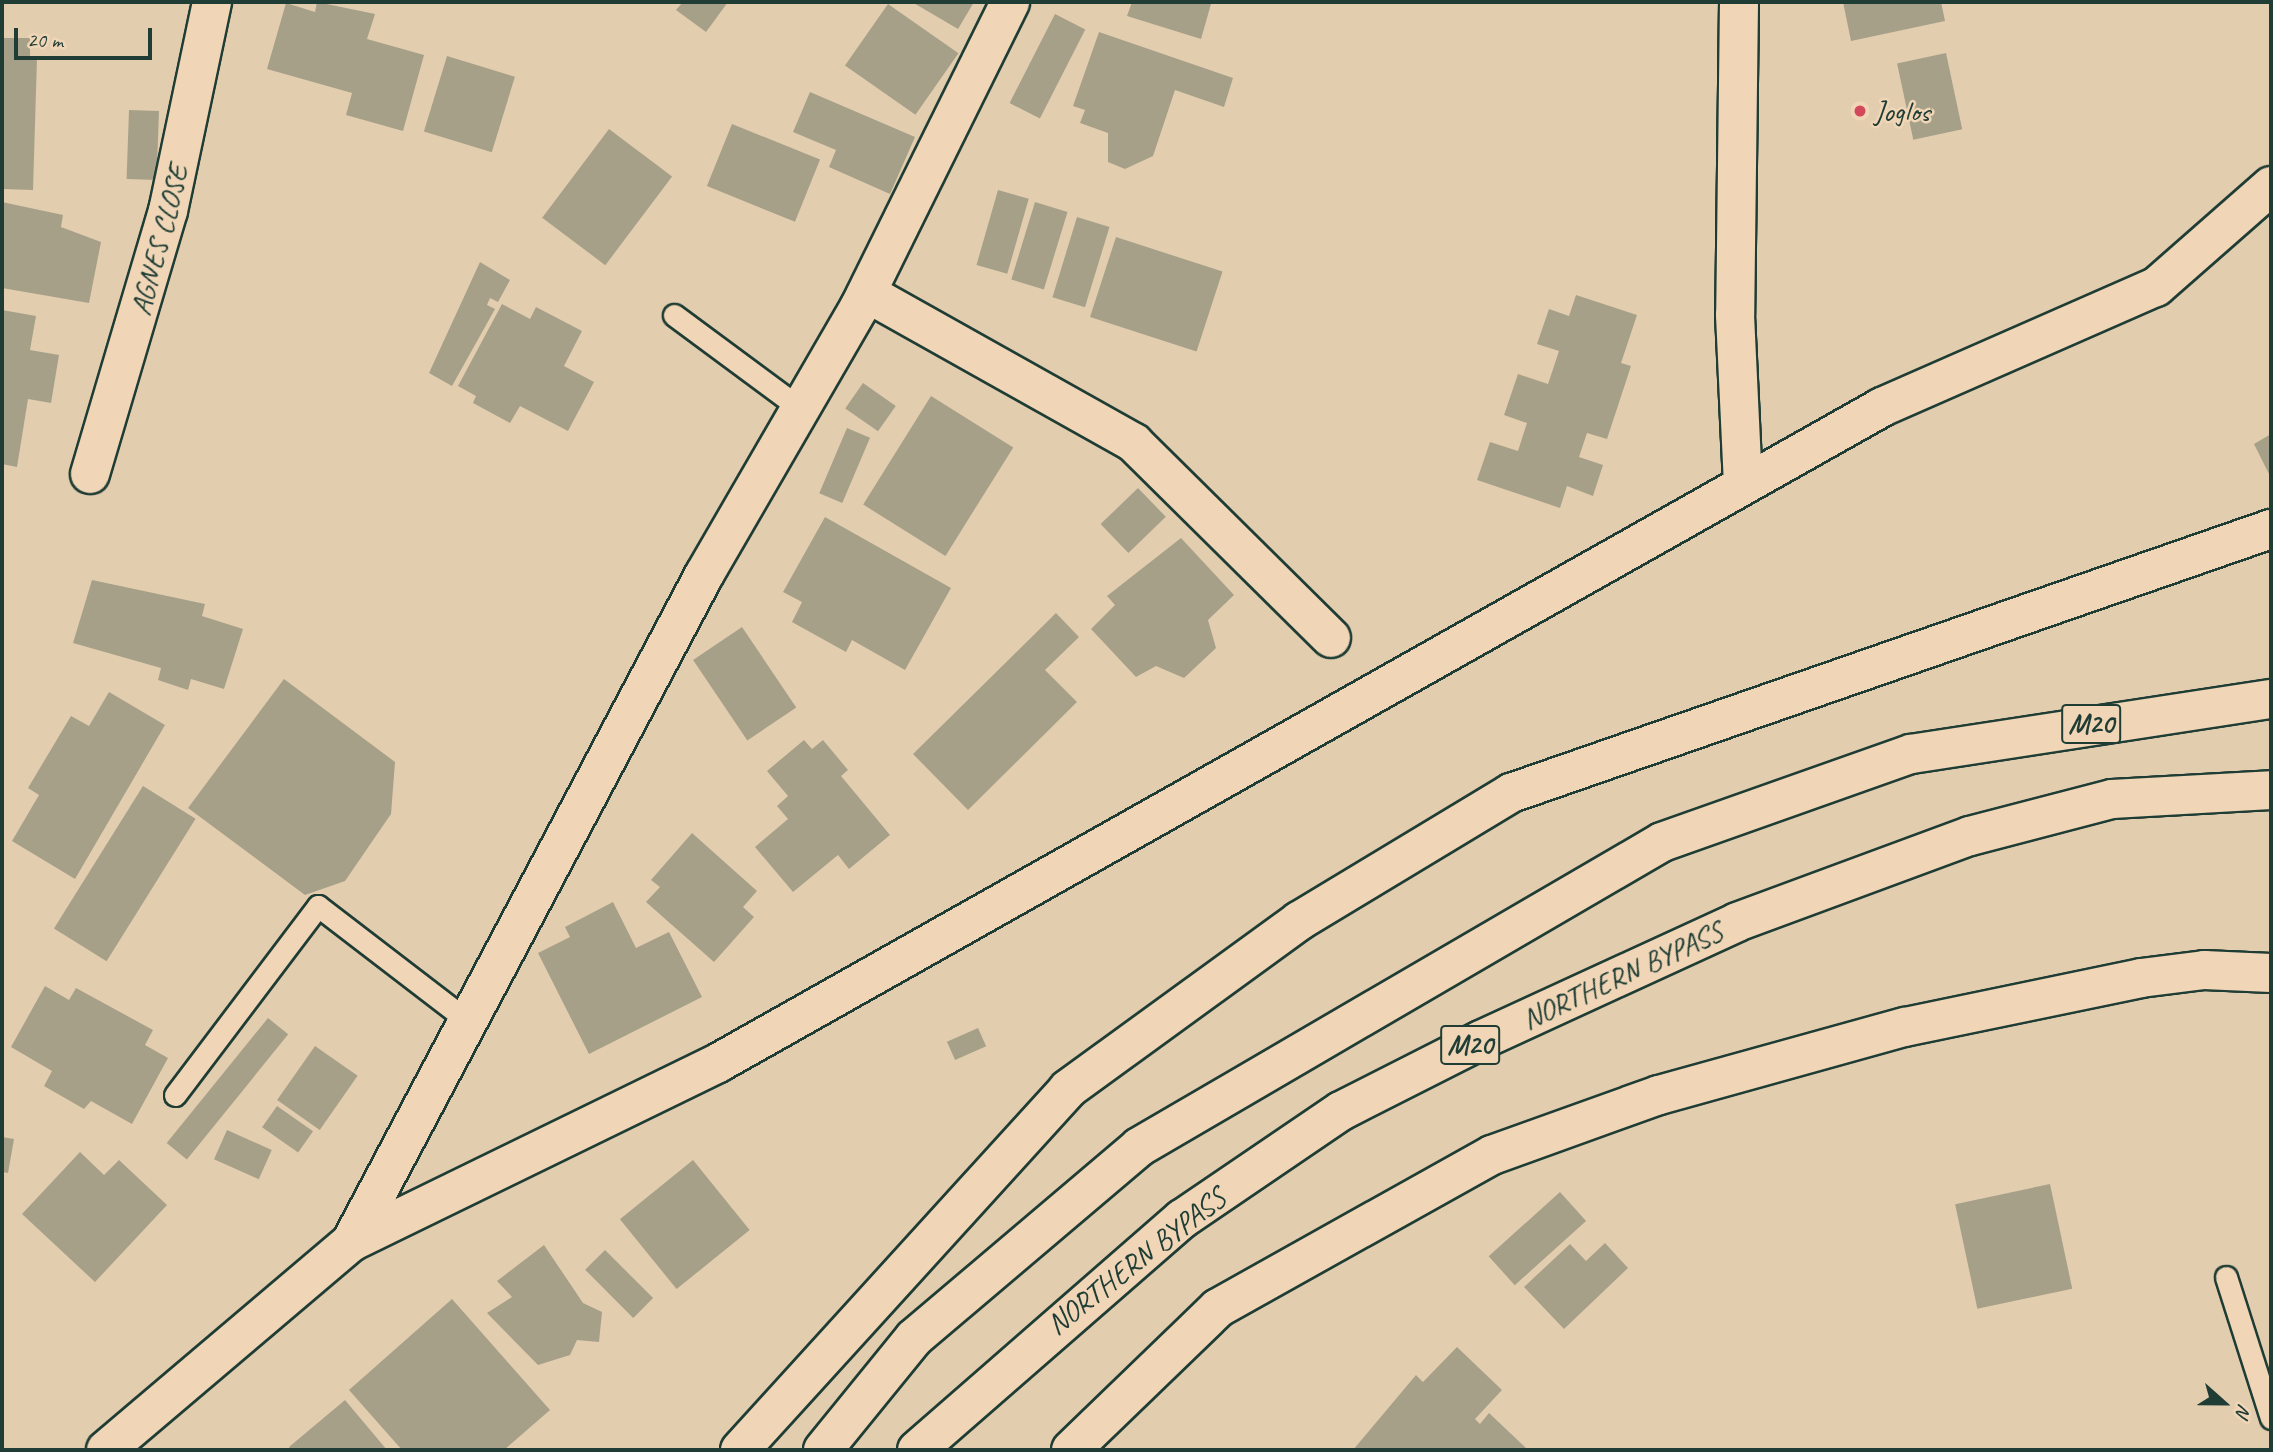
<!DOCTYPE html>
<html>
<head>
<meta charset="utf-8">
<style>
	body { margin:0 }
	#map { position:relative; width:2273px; height:1452px; overflow:hidden; background:#e3cdaf; font-family:Caveat,sans-serif }
	div>[style] { position:absolute }
	.building>* { inset:0; background:#a6a089; transform-origin:0 0 }
	.roads { filter:drop-shadow(2px 0 #1f3d34) drop-shadow(-2px 0 #1f3d34) drop-shadow(0 2px #1f3d34) drop-shadow(0 -2px #1f3d34) }
	.service>* { height:21px; margin:-10.5px; padding:0 10.5px; transform-origin:10.5px; border-radius:10.5px; background:#f0d6b7 }
	.minor>* { height:38px; margin:-19px; padding:0 19px; transform-origin:19px; border-radius:19px; background:#f0d6b7 }
	.tertiary>* { height:38px; margin:-19px; padding:0 19px; transform-origin:19px; border-radius:19px; background:#f0d6b7 }
	.motorway>* { height:38px; margin:-19px; padding:0 19px; transform-origin:19px; border-radius:19px; background:#f0d6b7 }
	.dots>* { width:19px; height:19px; translate:-50% -50%; box-sizing:border-box; border:4px solid #f0d6b7; border-radius:50% }
	span { translate:-50% -50%; white-space:nowrap; text-align:center; line-height:1.15; -webkit-text-stroke:5px #f0d6b7; paint-order:stroke }
	.shield-label span { padding:2px 5px; background:#f0d6b7; border:2px solid; border-radius:5px; -webkit-text-stroke-width:0 }
	.shield-label { font-size:28px; color:#1f3d34; font-weight:700 }
	.poi-label { font-size:30px; color:#1f3d34 }
	.left { translate:0 -50%; text-align:left }
	.street-label { font-size:30px; color:#1f3d34 }
	.frame { position:absolute; inset:0; border:4px solid #1f3d34; pointer-events:none }
	.north { position:absolute; left:2189px; top:1368px; width:70px; height:70px; -webkit-text-stroke:5px #f0d6b7; paint-order:stroke; rotate:111deg; font-size:19px; font-weight:700; line-height:28px; text-align:center; color:#1f3d34 }
	.north::after { content:''; display:block; margin:auto; width:24px; height:32px; background:#1f3d34; clip-path:polygon(50% 0,100% 100%,50% 72%,0 100%) }
	.scale { position:absolute; left:14px; top:28px; width:138px; height:32px; box-sizing:border-box; border:4px solid #1f3d34; border-top:0; padding-left:9px; font-size:21px; line-height:24px; white-space:nowrap; color:#1f3d34; -webkit-text-stroke:5px #f0d6b7; paint-order:stroke }
</style>
</head>
<body>
<div id="map">
	<div class="building">
		<i style="clip-path:polygon(317px 2px,375px 14px,367px 39px,424px 55px,403px 131px,346px 115px,352px 93px,267px 69px,286px 3px,315px 12px)"></i>
		<i style="clip-path:polygon(683px 2px,728px 2px,706px 32px,676px 10px)"></i>
		<i style="clip-path:polygon(912px 2px,974px 2px,958px 29px)"></i>
		<i style="clip-path:polygon(1132px 2px,1202px 2px,1211px 4px,1201px 39px,1127px 16px)"></i>
		<i style="clip-path:polygon(1843px 2px,1941px 2px,1945px 21px,1851px 41px)"></i>
		<i style="left:888px;top:4px;width:86px;height:75px;rotate:35deg"></i>
		<i style="left:1055px;top:14px;width:34px;height:100px;rotate:27deg"></i>
		<i style="clip-path:polygon(1099px 32px,1233px 78px,1224px 107px,1175px 90px,1153px 156px,1125px 169px,1108px 162px,1108px 133px,1080px 123px,1085px 110px,1073px 106px)"></i>
		<i style="clip-path:polygon(2px 38px,30px 38px,30px 58px,37px 58px,33px 190px,2px 189px)"></i>
		<i style="left:1946px;top:53px;width:78px;height:50px;rotate:78deg"></i>
		<i style="left:447px;top:56px;width:71px;height:79px;rotate:17deg"></i>
		<i style="clip-path:polygon(810px 92px,915px 137px,890px 194px,829px 167px,836px 150px,793px 132px)"></i>
		<i style="left:129px;top:110px;width:30px;height:69px;rotate:2deg"></i>
		<i style="left:732px;top:124px;width:95px;height:67px;rotate:22deg"></i>
		<i style="left:609px;top:129px;width:79px;height:111px;rotate:37deg"></i>
		<i style="left:998px;top:190px;width:32px;height:78px;rotate:16deg"></i>
		<i style="clip-path:polygon(2px 202px,63px 215px,61px 227px,101px 242px,89px 303px,2px 288px)"></i>
		<i style="left:1035px;top:202px;width:34px;height:81px;rotate:17deg"></i>
		<i style="left:1077px;top:217px;width:34px;height:84px;rotate:17deg"></i>
		<i style="left:1116px;top:237px;width:112px;height:84px;rotate:18deg"></i>
		<i style="clip-path:polygon(480px 262px,510px 280px,498px 302px,490px 298px,487px 305px,495px 309px,452px 386px,429px 373px)"></i>
		<i style="clip-path:polygon(1576px 295px,1637px 315px,1621px 363px,1631px 366px,1607px 439px,1587px 433px,1579px 457px,1603px 465px,1593px 496px,1567px 486px,1560px 508px,1477px 480px,1490px 442px,1518px 451px,1527px 423px,1504px 415px,1518px 374px,1548px 384px,1559px 351px,1537px 344px,1549px 309px,1569px 316px)"></i>
		<i style="clip-path:polygon(502px 304px,530px 319px,536px 307px,582px 331px,564px 366px,594px 382px,568px 431px,520px 406px,510px 423px,473px 403px,476px 396px,458px 386px)"></i>
		<i style="clip-path:polygon(2px 310px,36px 316px,30px 350px,59px 355px,51px 403px,28px 399px,17px 467px,2px 464px)"></i>
		<i style="left:863px;top:383px;width:40px;height:31px;rotate:35deg"></i>
		<i style="left:931px;top:396px;width:97px;height:128px;rotate:32deg"></i>
		<i style="left:847px;top:428px;width:25px;height:71px;rotate:23deg"></i>
		<i style="clip-path:polygon(2271px 434px,2271px 478px,2254px 444px)"></i>
		<i style="left:1138px;top:488px;width:40px;height:52px;rotate:46deg"></i>
		<i style="clip-path:polygon(825px 517px,951px 588px,905px 670px,852px 640px,846px 652px,792px 622px,802px 602px,783px 592px)"></i>
		<i style="clip-path:polygon(1181px 538px,1234px 595px,1208px 620px,1216px 648px,1184px 678px,1156px 666px,1136px 677px,1091px 629px,1115px 605px,1107px 596px)"></i>
		<i style="clip-path:polygon(92px 580px,205px 604px,202px 616px,243px 629px,224px 689px,191px 679px,188px 690px,158px 680px,161px 668px,73px 643px)"></i>
		<i style="clip-path:polygon(1056px 613px,1079px 637px,1045px 670px,1077px 702px,968px 810px,913px 754px)"></i>
		<i style="left:742px;top:627px;width:97px;height:59px;rotate:56deg"></i>
		<i style="clip-path:polygon(284px 679px,395px 762px,391px 814px,345px 881px,305px 895px,188px 808px)"></i>
		<i style="clip-path:polygon(109px 692px,165px 725px,75px 879px,12px 841px,39px 795px,28px 788px,71px 716px,89px 726px)"></i>
		<i style="clip-path:polygon(804px 740px,812px 749px,823px 740px,848px 770px,841px 776px,890px 835px,849px 869px,838px 855px,793px 892px,755px 847px,788px 819px,777px 806px,788px 796px,767px 771px)"></i>
		<i style="left:143px;top:786px;width:62px;height:168px;rotate:32deg"></i>
		<i style="clip-path:polygon(692px 833px,757px 891px,743px 907px,754px 917px,714px 962px,646px 902px,660px 887px,651px 880px)"></i>
		<i style="clip-path:polygon(613px 902px,636px 948px,669px 932px,702px 997px,589px 1054px,538px 953px,570px 937px,565px 927px)"></i>
		<i style="clip-path:polygon(45px 986px,69px 1000px,76px 988px,153px 1030px,145px 1045px,168px 1058px,132px 1124px,91px 1101px,84px 1109px,44px 1086px,52px 1071px,11px 1047px)"></i>
		<i style="left:268px;top:1018px;width:26px;height:161px;rotate:39deg"></i>
		<i style="left:978px;top:1028px;width:20px;height:34px;rotate:66deg"></i>
		<i style="left:315px;top:1046px;width:52px;height:66px;rotate:35deg"></i>
		<i style="left:277px;top:1106px;width:44px;height:26px;rotate:35deg"></i>
		<i style="left:227px;top:1130px;width:49px;height:32px;rotate:24deg"></i>
		<i style="clip-path:polygon(2px 1137px,14px 1139px,8px 1173px,2px 1172px)"></i>
		<i style="clip-path:polygon(80px 1152px,104px 1175px,119px 1160px,167px 1205px,95px 1282px,22px 1214px)"></i>
		<i style="left:693px;top:1160px;width:90px;height:94px;rotate:51deg"></i>
		<i style="left:2050px;top:1184px;width:107px;height:97px;rotate:78deg"></i>
		<i style="left:1560px;top:1192px;width:39px;height:96px;rotate:48deg"></i>
		<i style="clip-path:polygon(1605px 1243px,1628px 1268px,1564px 1329px,1524px 1287px,1570px 1244px,1586px 1261px)"></i>
		<i style="clip-path:polygon(544px 1245px,583px 1303px,602px 1312px,599px 1342px,577px 1340px,570px 1355px,538px 1365px,487px 1313px,512px 1297px,497px 1281px)"></i>
		<i style="left:605px;top:1250px;width:68px;height:28px;rotate:45deg"></i>
		<i style="clip-path:polygon(452px 1299px,550px 1410px,504px 1450px,402px 1450px,349px 1390px)"></i>
		<i style="clip-path:polygon(1457px 1347px,1502px 1390px,1475px 1419px,1480px 1424px,1489px 1413px,1528px 1450px,1353px 1450px,1416px 1375px,1423px 1382px)"></i>
		<i style="clip-path:polygon(345px 1400px,387px 1450px,291px 1450px,289px 1447px)"></i>
	</div>
	<div class="roads">
		<div class="service">
			<i style="left:674px;top:315px;width:158px;rotate:36.5deg"></i>
			<i style="left:175px;top:1095px;width:237px;rotate:-52.9deg"></i>
			<i style="left:318px;top:906px;width:184px;rotate:37.5deg"></i>
			<i style="left:2226px;top:1277px;width:148px;rotate:72.3deg"></i>
		</div>
		<div class="minor">
			<i style="left:1739px;top:2px;width:313px;rotate:90.7deg"></i>
			<i style="left:1735px;top:315px;width:170px;rotate:87.3deg"></i>
			<i style="left:867px;top:293px;width:306px;rotate:29.3deg"></i>
			<i style="left:1134px;top:443px;width:277px;rotate:44.7deg"></i>
			<i style="left:90px;top:474px;width:274px;rotate:-73.5deg"></i>
			<i style="left:168px;top:211px;width:214px;rotate:-78.1deg"></i>
			<i style="left:351px;top:1242px;width:755px;rotate:-62.11deg"></i>
			<i style="left:704px;top:575px;width:311px;rotate:-59.9deg"></i>
			<i style="left:860px;top:306px;width:339px;rotate:-63.7deg"></i>
		</div>
		<div class="tertiary">
			<i style="left:106px;top:1450px;width:321px;rotate:-40.3deg"></i>
			<i style="left:351px;top:1242px;width:408px;rotate:-26deg"></i>
			<i style="left:718px;top:1063px;width:1336px;rotate:-29.4deg"></i>
			<i style="left:1882px;top:407px;width:299px;rotate:-23.7deg"></i>
			<i style="left:2156px;top:287px;width:153px;rotate:-41.3deg"></i>
		</div>
		<div class="motorway">
			<i style="left:740px;top:1450px;width:488px;rotate:-47.7deg"></i>
			<i style="left:1068px;top:1089px;width:286px;rotate:-36deg"></i>
			<i style="left:1299px;top:921px;width:248px;rotate:-31.1deg"></i>
			<i style="left:1511px;top:793px;width:805px;rotate:-19.16deg"></i>
			<i style="left:823px;top:1450px;width:144px;rotate:-50.9deg"></i>
			<i style="left:914px;top:1338px;width:295px;rotate:-40.3deg"></i>
			<i style="left:1139px;top:1147px;width:605px;rotate:-30.25deg"></i>
			<i style="left:1662px;top:842px;width:264px;rotate:-19.5deg"></i>
			<i style="left:1911px;top:754px;width:364px;rotate:-8.7deg"></i>
			<i style="left:917px;top:1450px;width:352px;rotate:-41.1deg"></i>
			<i style="left:1182px;top:1219px;width:192px;rotate:-34.2deg"></i>
			<i style="left:1341px;top:1111px;width:157px;rotate:-26.9deg"></i>
			<i style="left:1481px;top:1040px;width:282px;rotate:-24.7deg"></i>
			<i style="left:1737px;top:922px;width:248px;rotate:-20.3deg"></i>
			<i style="left:1970px;top:836px;width:147px;rotate:-14.6deg"></i>
			<i style="left:2112px;top:799px;width:159px;rotate:-3.2deg"></i>
			<i style="left:1071px;top:1450px;width:204px;rotate:-44deg"></i>
			<i style="left:1218px;top:1308px;width:314px;rotate:-29.2deg"></i>
			<i style="left:1492px;top:1155px;width:177px;rotate:-19.8deg"></i>
			<i style="left:1659px;top:1095px;width:255px;rotate:-15.5deg"></i>
			<i style="left:1905px;top:1027px;width:241px;rotate:-11.7deg"></i>
			<i style="left:2141px;top:978px;width:64px;rotate:-7.2deg"></i>
			<i style="left:2204px;top:970px;width:67px;rotate:2.6deg"></i>
		</div>
	</div>
	<div class="dots">
		<i style="left:1860px;top:111px;background:#d1495b"></i>
	</div>
	<div class="shield-label">
		<span style="left:2091px;top:724px">M20</span>
		<span style="left:1470px;top:1045px">M20</span>
	</div>
	<div class="poi-label">
		<span class="left" style="left:1874px;top:111px">Joglos</span>
	</div>
	<div class="street-label">
		<span style="left:159px;top:240px;rotate:-75deg">AGNES CLOSE</span>
		<span style="left:1622px;top:975px;rotate:-25deg">NORTHERN BYPASS</span>
		<span style="left:1136px;top:1261px;rotate:-38deg">NORTHERN BYPASS</span>
	</div>
	<div class="frame"></div>
	<div class="north">N</div>
	<div class="scale">20 m</div>
</div>
</body>
</html>
